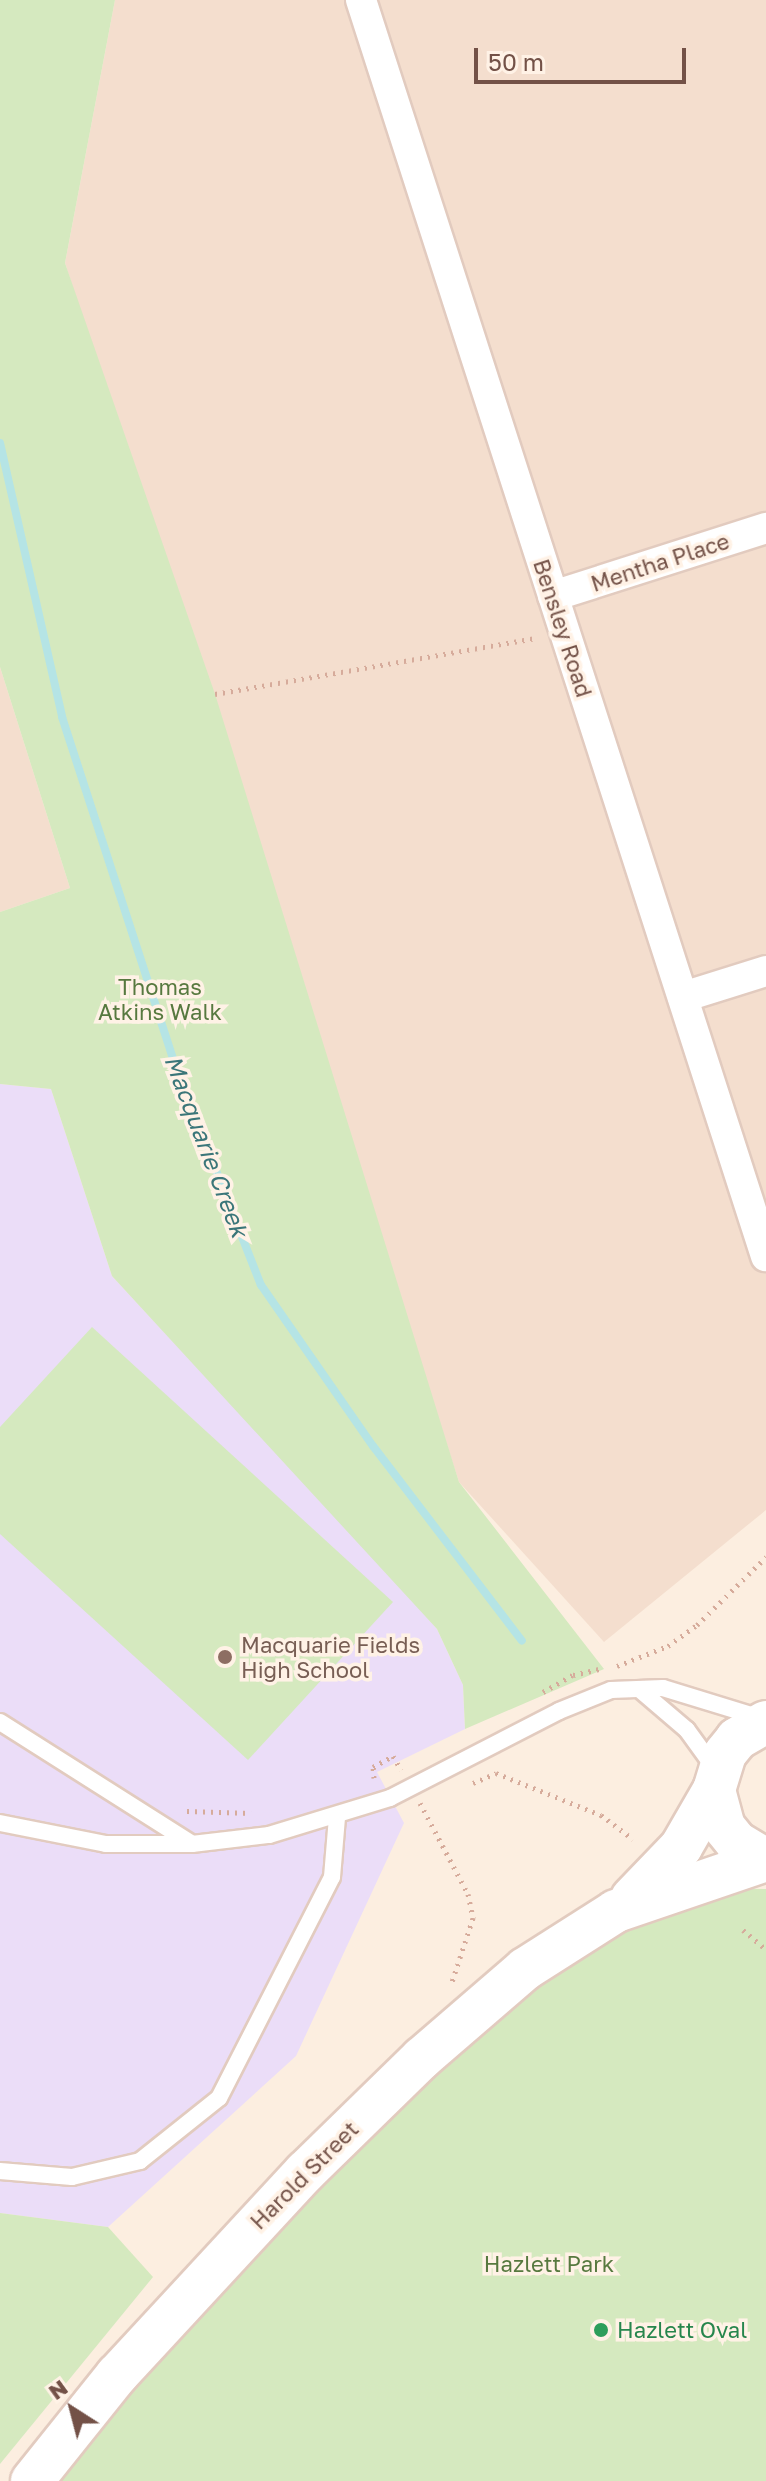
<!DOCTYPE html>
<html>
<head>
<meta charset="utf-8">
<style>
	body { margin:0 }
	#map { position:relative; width:766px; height:2481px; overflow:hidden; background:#fceee0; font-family:"Golos Text",sans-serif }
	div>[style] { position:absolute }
	.residential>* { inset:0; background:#f4dece }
	.education>* { inset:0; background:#ebddf8 }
	.green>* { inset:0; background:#d5e9bf }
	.stream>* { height:8px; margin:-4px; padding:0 4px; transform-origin:4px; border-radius:4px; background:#b5e4e5 }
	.path>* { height:5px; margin-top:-2.5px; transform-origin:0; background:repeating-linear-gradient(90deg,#d6ab9b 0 2px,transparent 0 8px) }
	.roads { filter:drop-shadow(2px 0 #e2cbbf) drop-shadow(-2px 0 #e2cbbf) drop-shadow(0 2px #e2cbbf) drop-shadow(0 -2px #e2cbbf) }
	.service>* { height:16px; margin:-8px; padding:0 8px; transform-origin:8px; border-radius:8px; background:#fff }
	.minor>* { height:30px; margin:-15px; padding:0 15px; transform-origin:15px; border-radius:15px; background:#fff }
	.secondary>* { height:42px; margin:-21px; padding:0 21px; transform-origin:21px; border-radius:21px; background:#fff }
	.dots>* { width:22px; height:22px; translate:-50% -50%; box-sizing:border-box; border:4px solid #fff2e6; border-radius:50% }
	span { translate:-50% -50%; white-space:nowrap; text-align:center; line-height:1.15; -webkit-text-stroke:7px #fff2e6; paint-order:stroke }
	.street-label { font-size:22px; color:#735147 }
	.park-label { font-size:22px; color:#57793f }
	.education-label { font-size:22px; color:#785e54 }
	.left { translate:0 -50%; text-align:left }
	.leisure-label { font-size:22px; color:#27864d }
	.water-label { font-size:24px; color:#3b7679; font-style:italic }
	.north { position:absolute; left:32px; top:2369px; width:80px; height:80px; -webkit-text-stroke:6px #fff2e6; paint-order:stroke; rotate:324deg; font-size:22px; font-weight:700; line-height:32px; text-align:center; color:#735147 }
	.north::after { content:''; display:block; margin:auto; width:28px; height:36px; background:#735147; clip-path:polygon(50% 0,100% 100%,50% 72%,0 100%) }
	.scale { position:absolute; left:474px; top:48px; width:212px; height:36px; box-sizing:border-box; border:4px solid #735147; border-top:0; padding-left:10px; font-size:24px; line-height:28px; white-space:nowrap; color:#735147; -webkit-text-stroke:6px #fff2e6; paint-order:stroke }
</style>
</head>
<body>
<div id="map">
	<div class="residential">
		<i style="clip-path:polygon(115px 0,766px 0,766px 1510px,604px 1642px,459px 1482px,65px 263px)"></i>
		<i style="clip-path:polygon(0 667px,70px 888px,0 912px)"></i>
	</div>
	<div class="education">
		<i style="clip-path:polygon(0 1084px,51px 1089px,112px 1276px,410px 1597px,437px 1629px,463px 1685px,465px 1729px,377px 1772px,404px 1823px,296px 2056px,108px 2227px,0 2213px)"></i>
	</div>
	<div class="green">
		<i style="clip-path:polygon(0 0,115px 0,65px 263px,215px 694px,459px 1482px,604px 1669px,465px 1729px,463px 1685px,437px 1629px,112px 1276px,51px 1089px,0 1084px,0 912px,70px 888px,0 667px)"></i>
		<i style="clip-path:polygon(92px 1327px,393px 1602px,248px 1760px,0 1534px,0 1427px)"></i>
		<i style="clip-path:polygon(707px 1888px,766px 1889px,766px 2481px,50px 2481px,181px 2319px,417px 2090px,565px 1959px)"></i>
		<i style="clip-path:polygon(0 2213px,108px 2227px,153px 2277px,0 2464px)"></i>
	</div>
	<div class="stream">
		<i style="left:0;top:443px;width:281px;rotate:77.2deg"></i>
		<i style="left:62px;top:717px;width:372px;rotate:72deg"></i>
		<i style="left:177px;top:1071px;width:230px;rotate:68.6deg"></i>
		<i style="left:261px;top:1285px;width:196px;rotate:55.2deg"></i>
		<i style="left:373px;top:1446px;width:245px;rotate:52.6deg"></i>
	</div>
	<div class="path">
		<i style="left:215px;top:694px;width:327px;rotate:-9.9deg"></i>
		<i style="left:617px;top:1666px;width:55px;rotate:-21.4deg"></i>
		<i style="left:668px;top:1646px;width:36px;rotate:-36deg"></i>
		<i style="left:697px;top:1625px;width:97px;rotate:-44.6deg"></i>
		<i style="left:543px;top:1692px;width:34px;rotate:-30deg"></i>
		<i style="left:573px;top:1675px;width:28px;rotate:-13deg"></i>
		<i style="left:374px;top:1778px;width:11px;rotate:-95deg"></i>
		<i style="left:373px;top:1767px;width:23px;rotate:-29deg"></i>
		<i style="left:393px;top:1756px;width:16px;rotate:60deg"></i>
		<i style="left:473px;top:1783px;width:25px;rotate:-23deg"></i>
		<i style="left:496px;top:1773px;width:113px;rotate:21.8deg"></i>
		<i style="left:601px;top:1815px;width:40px;rotate:37deg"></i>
		<i style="left:420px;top:1803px;width:103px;rotate:62.2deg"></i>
		<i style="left:468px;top:1894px;width:25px;rotate:78deg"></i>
		<i style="left:473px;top:1918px;width:71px;rotate:108.2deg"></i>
		<i style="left:187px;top:1811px;width:64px;rotate:1.8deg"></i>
		<i style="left:743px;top:1930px;width:30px;rotate:40deg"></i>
	</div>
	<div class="roads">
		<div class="service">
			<i style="left:639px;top:1689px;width:63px;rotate:40.5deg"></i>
			<i style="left:687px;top:1730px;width:49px;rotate:54.1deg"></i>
			<i style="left:0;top:1722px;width:226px;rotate:32.4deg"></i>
			<i style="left:0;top:1823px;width:108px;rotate:11.2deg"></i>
			<i style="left:106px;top:1844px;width:86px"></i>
			<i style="left:192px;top:1844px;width:78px;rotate:-6.7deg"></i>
			<i style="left:269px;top:1835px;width:127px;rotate:-17deg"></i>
			<i style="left:390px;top:1798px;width:190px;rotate:-27.2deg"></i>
			<i style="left:559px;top:1711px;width:56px;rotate:-22deg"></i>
			<i style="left:611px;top:1690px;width:52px;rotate:-2.2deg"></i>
			<i style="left:663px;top:1688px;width:102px;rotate:17deg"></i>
			<i style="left:0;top:2171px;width:72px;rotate:4.8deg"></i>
			<i style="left:72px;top:2177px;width:70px;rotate:-13.2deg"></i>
			<i style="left:140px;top:2161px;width:101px;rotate:-38.6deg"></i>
			<i style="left:219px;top:2098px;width:248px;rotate:-62.9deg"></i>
			<i style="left:332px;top:1877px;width:59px;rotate:-85.2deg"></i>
		</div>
		<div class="minor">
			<i style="left:361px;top:0;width:1320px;rotate:72.13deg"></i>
			<i style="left:553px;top:596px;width:224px;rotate:-17.7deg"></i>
			<i style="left:683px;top:997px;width:87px;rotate:-17.4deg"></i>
		</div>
		<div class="secondary">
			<i style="left:766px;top:1722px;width:34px;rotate:150deg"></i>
			<i style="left:737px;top:1739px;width:19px;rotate:129deg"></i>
			<i style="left:725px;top:1754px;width:38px;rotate:107deg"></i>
			<i style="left:714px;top:1790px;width:38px;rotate:75deg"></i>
			<i style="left:724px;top:1827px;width:19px;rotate:51deg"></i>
			<i style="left:736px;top:1842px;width:35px;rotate:31deg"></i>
			<i style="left:632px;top:1898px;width:71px;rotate:-46.1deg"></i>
			<i style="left:681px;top:1847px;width:66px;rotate:-59.9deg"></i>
			<i style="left:32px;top:2481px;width:136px;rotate:-51.3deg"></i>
			<i style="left:117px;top:2375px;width:277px;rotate:-47.2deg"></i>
			<i style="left:305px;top:2172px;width:163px;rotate:-44.3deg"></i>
			<i style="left:422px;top:2058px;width:136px;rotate:-40.8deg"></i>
			<i style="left:525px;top:1969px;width:108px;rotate:-32.5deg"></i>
			<i style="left:616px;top:1911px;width:158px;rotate:-18.8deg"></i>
		</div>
	</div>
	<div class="dots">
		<i style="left:225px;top:1657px;background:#8d6e63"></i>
		<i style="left:601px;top:2330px;background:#2e9e5b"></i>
	</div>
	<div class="street-label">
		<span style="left:660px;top:562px;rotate:-18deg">Mentha Place</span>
		<span style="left:563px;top:628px;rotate:72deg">Bensley Road</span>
		<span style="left:304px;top:2175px;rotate:-45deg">Harold Street</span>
	</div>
	<div class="park-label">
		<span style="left:160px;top:999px">Thomas<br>Atkins Walk</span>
		<span style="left:549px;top:2264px">Hazlett Park</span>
	</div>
	<div class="education-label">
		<span class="left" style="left:241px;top:1657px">Macquarie Fields<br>High School</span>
	</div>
	<div class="leisure-label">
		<span class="left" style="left:617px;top:2330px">Hazlett Oval</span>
	</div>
	<div class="water-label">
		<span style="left:207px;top:1146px;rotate:69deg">Macquarie Creek</span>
	</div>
	<div class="north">N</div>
	<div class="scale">50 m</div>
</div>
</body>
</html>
